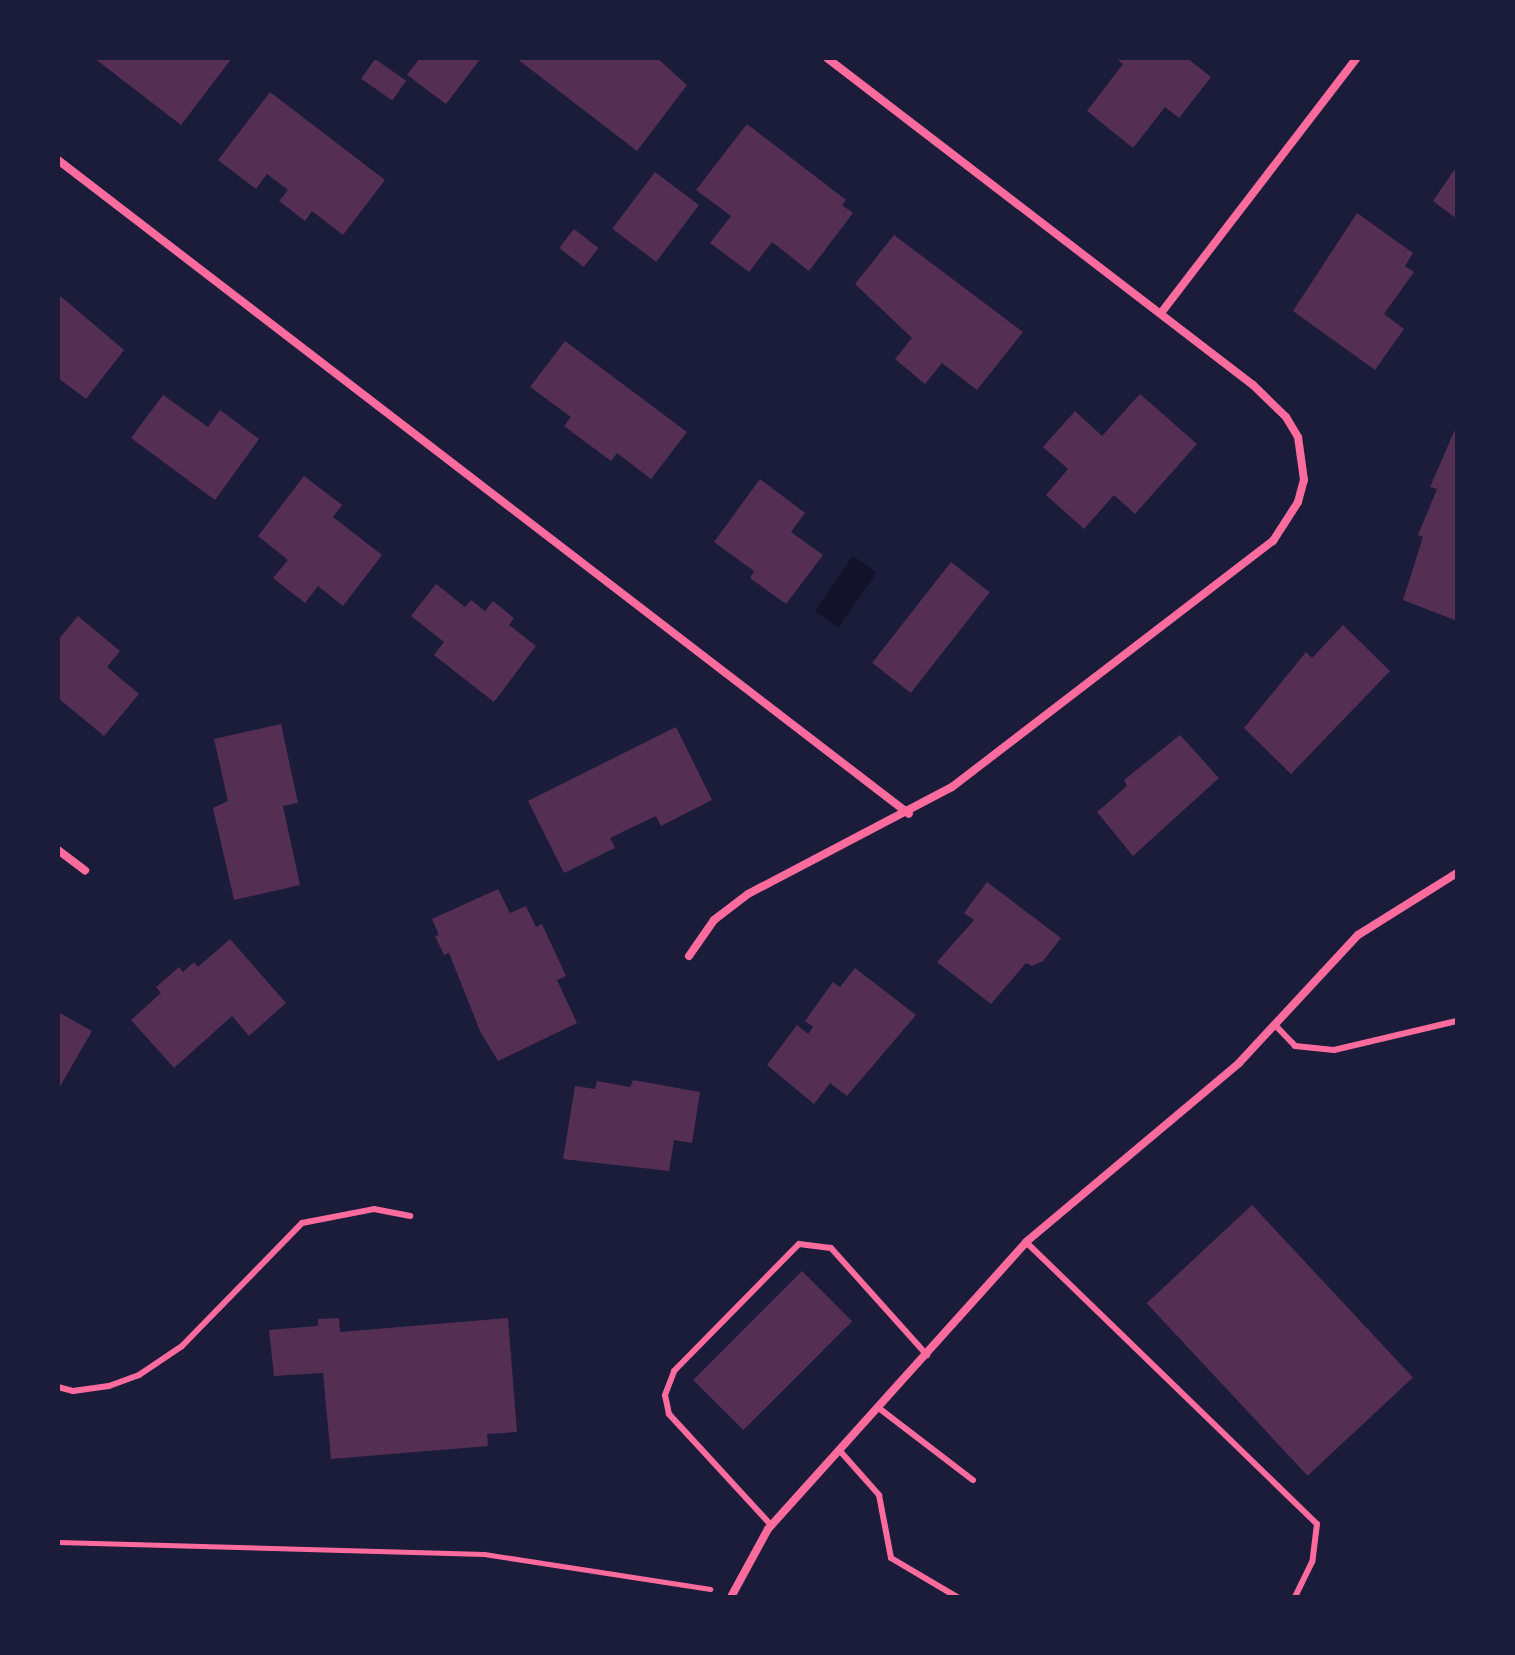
<!DOCTYPE html>
<html>
<head>
<meta charset="utf-8">
<style>
	body { margin:0 }
	#map { position:relative; width:1515px; height:1655px; overflow:hidden; background:#1b1b3a; font-family:Quicksand,sans-serif }
	div>[style] { position:absolute }
	.water>* { inset:0; background:#12122b; transform-origin:0 0 }
	.building>* { inset:0; background:#542f53; transform-origin:0 0 }
	.path>* { height:5px; margin:-2.5px; padding:0 2.5px; transform-origin:2.5px; border-radius:2.5px; background:#ff6b9d }
	.service>* { height:6px; margin:-3px; padding:0 3px; transform-origin:3px; border-radius:3px; background:#ff6b9d }
	.minor>* { height:8px; margin:-4px; padding:0 4px; transform-origin:4px; border-radius:4px; background:#ff6b9d }
	span { translate:-50% -50%; white-space:nowrap; text-align:center; line-height:1.15; -webkit-text-stroke:7px #1b1b3a; paint-order:stroke }
	.frame { position:absolute; inset:0; border:60px solid #1b1b3a; pointer-events:none }
</style>
</head>
<body>
<div id="map">
	<div class="water">
		<i style="left:853px;top:556px;width:29px;height:67px;rotate:35deg"></i>
	</div>
	<div class="building">
		<i style="clip-path:polygon(94px 58px,232px 58px,181px 125px)"></i>
		<i style="clip-path:polygon(420px 58px,481px 58px,446px 104px,407px 75px)"></i>
		<i style="clip-path:polygon(516px 58px,657px 58px,687px 85px,637px 151px)"></i>
		<i style="clip-path:polygon(1115px 58px,1187px 58px,1211px 77px,1179px 118px,1165px 107px,1133px 148px,1087px 111px,1123px 64px)"></i>
		<i style="left:375px;top:59px;width:38px;height:24px;rotate:35deg"></i>
		<i style="clip-path:polygon(270px 92px,385px 180px,343px 235px,312px 211px,305px 221px,279px 201px,288px 190px,267px 174px,256px 189px,218px 160px)"></i>
		<i style="clip-path:polygon(747px 124px,846px 200px,842px 205px,853px 213px,809px 271px,772px 242px,749px 272px,710px 243px,731px 216px,696px 190px)"></i>
		<i style="clip-path:polygon(1457px 166px,1457px 219px,1433px 201px)"></i>
		<i style="left:655px;top:172px;width:55px;height:71px;rotate:37deg"></i>
		<i style="clip-path:polygon(1357px 213px,1413px 253px,1405px 266px,1414px 272px,1384px 314px,1404px 329px,1375px 370px,1293px 311px)"></i>
		<i style="left:574px;top:229px;width:31px;height:24px;rotate:38deg"></i>
		<i style="clip-path:polygon(894px 235px,1023px 332px,977px 390px,942px 363px,925px 384px,895px 359px,912px 338px,855px 284px)"></i>
		<i style="clip-path:polygon(58px 294px,124px 350px,86px 399px,58px 378px)"></i>
		<i style="clip-path:polygon(565px 341px,687px 432px,651px 479px,617px 453px,611px 461px,564px 426px,571px 417px,530px 387px)"></i>
		<i style="clip-path:polygon(1140px 394px,1197px 444px,1135px 514px,1114px 495px,1084px 529px,1046px 495px,1068px 469px,1043px 447px,1075px 411px,1102px 436px)"></i>
		<i style="clip-path:polygon(163px 395px,208px 427px,220px 410px,259px 439px,215px 500px,131px 438px)"></i>
		<i style="clip-path:polygon(1457px 425px,1457px 621px,1403px 600px,1423px 537px,1418px 535px,1437px 489px,1430px 487px)"></i>
		<i style="clip-path:polygon(304px 476px,342px 505px,333px 517px,382px 555px,343px 606px,318px 586px,305px 603px,273px 578px,288px 560px,258px 536px)"></i>
		<i style="clip-path:polygon(760px 479px,805px 513px,791px 532px,823px 555px,786px 604px,750px 578px,754px 571px,714px 542px)"></i>
		<i style="left:951px;top:562px;width:49px;height:128px;rotate:38deg"></i>
		<i style="clip-path:polygon(436px 584px,465px 607px,471px 600px,485px 611px,493px 601px,514px 618px,509px 625px,536px 646px,494px 702px,434px 655px,444px 642px,411px 616px)"></i>
		<i style="clip-path:polygon(78px 616px,120px 651px,107px 667px,139px 694px,104px 736px,58px 698px,58px 640px)"></i>
		<i style="clip-path:polygon(1343px 625px,1390px 671px,1291px 774px,1244px 728px,1306px 652px,1312px 658px)"></i>
		<i style="clip-path:polygon(281px 724px,298px 803px,283px 806px,300px 885px,234px 900px,213px 808px,228px 801px,214px 739px)"></i>
		<i style="clip-path:polygon(676px 727px,712px 800px,661px 826px,656px 816px,610px 838px,615px 848px,564px 873px,528px 801px)"></i>
		<i style="clip-path:polygon(1180px 735px,1219px 778px,1133px 856px,1097px 812px,1127px 786px,1124px 780px)"></i>
		<i style="clip-path:polygon(987px 882px,1061px 938px,1043px 961px,1032px 966px,1026px 963px,991px 1004px,937px 962px,974px 920px,964px 913px)"></i>
		<i style="clip-path:polygon(498px 889px,510px 913px,526px 906px,536px 927px,542px 924px,566px 976px,557px 980px,577px 1023px,498px 1061px,480px 1031px,449px 953px,444px 955px,435px 936px,439px 935px,432px 919px)"></i>
		<i style="clip-path:polygon(230px 939px,286px 1003px,249px 1036px,232px 1016px,174px 1068px,131px 1020px,161px 993px,156px 987px,179px 967px,183px 972px,194px 962px,198px 967px)"></i>
		<i style="clip-path:polygon(855px 968px,916px 1015px,847px 1096px,830px 1083px,814px 1104px,767px 1065px,797px 1025px,808px 1034px,813px 1027px,805px 1021px,833px 982px,840px 987px)"></i>
		<i style="clip-path:polygon(58px 1012px,92px 1031px,58px 1090px)"></i>
		<i style="clip-path:polygon(633px 1080px,700px 1092px,692px 1143px,674px 1140px,669px 1171px,563px 1159px,575px 1086px,595px 1089px,597px 1081px,630px 1087px)"></i>
		<i style="left:1252px;top:1205px;width:236px;height:144px;rotate:47deg"></i>
		<i style="left:802px;top:1271px;width:71px;height:154px;rotate:45deg"></i>
		<i style="clip-path:polygon(339px 1318px,340px 1332px,508px 1318px,517px 1432px,487px 1434px,488px 1446px,331px 1459px,323px 1373px,274px 1376px,269px 1330px,318px 1326px,318px 1319px)"></i>
	</div>
	<div class="path">
		<i style="left:58px;top:1542px;width:426px;rotate:1.6deg"></i>
		<i style="left:484px;top:1554px;width:229px;rotate:8.8deg"></i>
	</div>
	<div class="service">
		<i style="left:1275px;top:1025px;width:29px;rotate:46deg"></i>
		<i style="left:1295px;top:1046px;width:39px;rotate:6deg"></i>
		<i style="left:1334px;top:1050px;width:126px;rotate:-13.3deg"></i>
		<i style="left:1026px;top:1242px;width:405px;rotate:44.1deg"></i>
		<i style="left:1317px;top:1524px;width:38px;rotate:97deg"></i>
		<i style="left:1312px;top:1562px;width:39px;rotate:116deg"></i>
		<i style="left:58px;top:1387px;width:16px;rotate:15deg"></i>
		<i style="left:73px;top:1391px;width:36px;rotate:-8deg"></i>
		<i style="left:109px;top:1386px;width:32px;rotate:-20deg"></i>
		<i style="left:139px;top:1375px;width:52px;rotate:-34deg"></i>
		<i style="left:182px;top:1346px;width:172px;rotate:-45.7deg"></i>
		<i style="left:302px;top:1223px;width:73px;rotate:-11deg"></i>
		<i style="left:374px;top:1209px;width:37px;rotate:11deg"></i>
		<i style="left:880px;top:1409px;width:117px;rotate:37.4deg"></i>
		<i style="left:840px;top:1451px;width:59px;rotate:48.4deg"></i>
		<i style="left:879px;top:1495px;width:64px;rotate:79.2deg"></i>
		<i style="left:891px;top:1558px;width:77px;rotate:30.6deg"></i>
		<i style="left:771px;top:1525px;width:151px;rotate:-132.6deg"></i>
		<i style="left:669px;top:1414px;width:19px;rotate:-102deg"></i>
		<i style="left:665px;top:1395px;width:26px;rotate:-69deg"></i>
		<i style="left:674px;top:1371px;width:178px;rotate:-45.5deg"></i>
		<i style="left:799px;top:1244px;width:32px;rotate:7deg"></i>
		<i style="left:831px;top:1248px;width:144px;rotate:48.1deg"></i>
	</div>
	<div class="minor">
		<i style="left:58px;top:160px;width:1073px;rotate:37.54deg"></i>
		<i style="left:1161px;top:313px;width:322px;rotate:-52.5deg"></i>
		<i style="left:58px;top:850px;width:34px;rotate:37deg"></i>
		<i style="left:689px;top:956px;width:44px;rotate:-55.2deg"></i>
		<i style="left:714px;top:920px;width:43px;rotate:-37.4deg"></i>
		<i style="left:748px;top:894px;width:230px;rotate:-27.7deg"></i>
		<i style="left:952px;top:787px;width:404px;rotate:-37.5deg"></i>
		<i style="left:1273px;top:541px;width:46px;rotate:-57.3deg"></i>
		<i style="left:1298px;top:502px;width:23px;rotate:-75deg"></i>
		<i style="left:1304px;top:480px;width:43px;rotate:-97.9deg"></i>
		<i style="left:1298px;top:437px;width:23px;rotate:-121deg"></i>
		<i style="left:1286px;top:417px;width:46px;rotate:-135.9deg"></i>
		<i style="left:1253px;top:385px;width:537px;rotate:-142.49deg"></i>
		<i style="left:731px;top:1597px;width:77px;rotate:-61.4deg"></i>
		<i style="left:768px;top:1529px;width:386px;rotate:-48deg"></i>
		<i style="left:1026px;top:1242px;width:278px;rotate:-40deg"></i>
		<i style="left:1239px;top:1063px;width:175px;rotate:-47.1deg"></i>
		<i style="left:1358px;top:935px;width:117px;rotate:-32.1deg"></i>
	</div>
	<div class="frame"></div>
</div>
</body>
</html>
